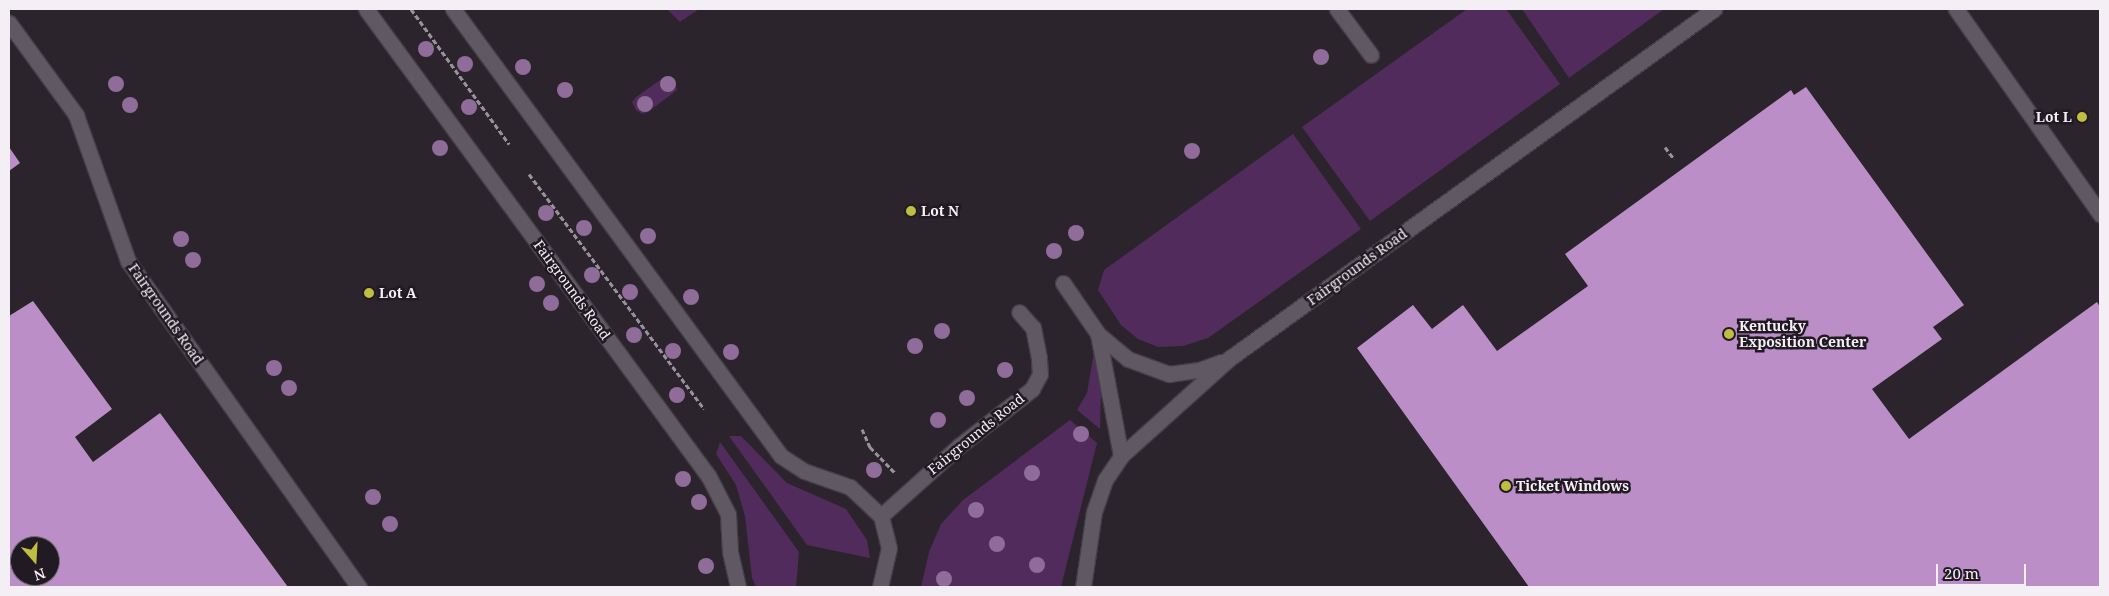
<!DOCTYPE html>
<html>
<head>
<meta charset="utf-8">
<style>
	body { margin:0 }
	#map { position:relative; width:2109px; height:596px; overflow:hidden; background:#2b242d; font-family:"Noto Serif",serif }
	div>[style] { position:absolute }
	.green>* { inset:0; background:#502b5b }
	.building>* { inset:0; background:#bb8ec7 }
	.path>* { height:3px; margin-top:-1.5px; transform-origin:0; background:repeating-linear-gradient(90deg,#98939a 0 5px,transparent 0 7.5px) }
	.roads { filter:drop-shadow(1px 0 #443f46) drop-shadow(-1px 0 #443f46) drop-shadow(0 1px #443f46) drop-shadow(0 -1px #443f46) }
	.minor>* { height:15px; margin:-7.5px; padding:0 7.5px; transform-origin:7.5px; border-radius:7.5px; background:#605863 }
	.trees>* { width:16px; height:16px; margin:-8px; border-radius:50%; background:#906c9a }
	.dots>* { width:14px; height:14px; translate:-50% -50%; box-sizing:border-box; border:2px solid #211a23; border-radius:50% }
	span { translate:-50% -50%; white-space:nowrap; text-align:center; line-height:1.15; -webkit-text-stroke:5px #211a23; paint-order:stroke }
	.poi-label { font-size:14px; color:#f4eff5; font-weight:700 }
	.right { translate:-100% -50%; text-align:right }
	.left { translate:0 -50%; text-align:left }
	.street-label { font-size:14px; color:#f4eff5 }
	.frame { position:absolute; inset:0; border:10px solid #f4eff5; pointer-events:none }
	.north { position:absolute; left:10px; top:536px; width:50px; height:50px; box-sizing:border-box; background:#211a23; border:1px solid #756f77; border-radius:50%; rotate:161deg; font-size:14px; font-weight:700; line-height:20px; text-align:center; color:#f4eff5 }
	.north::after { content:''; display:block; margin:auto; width:18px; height:22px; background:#bfbe41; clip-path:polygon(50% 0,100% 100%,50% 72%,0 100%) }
	.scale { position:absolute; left:1936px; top:564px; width:90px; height:22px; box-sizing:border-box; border:2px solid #f4eff5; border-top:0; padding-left:6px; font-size:15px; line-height:18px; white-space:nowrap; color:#f4eff5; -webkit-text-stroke:4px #211a23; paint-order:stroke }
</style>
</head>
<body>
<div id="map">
	<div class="green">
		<i style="clip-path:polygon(667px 9px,699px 9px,680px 22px)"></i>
		<i style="clip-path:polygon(1467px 9px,1506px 9px,1560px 84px,1370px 221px,1302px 127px)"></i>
		<i style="clip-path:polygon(1522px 9px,1664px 9px,1569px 78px)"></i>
		<i style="clip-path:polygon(666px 76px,673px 79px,677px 90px,648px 112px,642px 114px,636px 110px,632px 102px,636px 97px)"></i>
		<i style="clip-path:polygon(1293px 134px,1361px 229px,1208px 338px,1183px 346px,1158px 347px,1138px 339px,1121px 325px,1098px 290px,1104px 270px)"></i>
		<i style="clip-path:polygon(1094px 352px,1101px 390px,1100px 429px,1077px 410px,1087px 393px)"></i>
		<i style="clip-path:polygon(1070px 420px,1097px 443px,1061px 587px,921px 587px,929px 552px,941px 524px,963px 500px)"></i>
		<i style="clip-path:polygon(729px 436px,741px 436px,787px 483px,846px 509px,867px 540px,870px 558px,807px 545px)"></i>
		<i style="clip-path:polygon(720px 442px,799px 552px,796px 587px,756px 587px,752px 578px,745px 516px,736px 485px,716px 454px)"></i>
	</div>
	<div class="building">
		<i style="clip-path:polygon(1806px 87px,1964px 305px,1933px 327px,1942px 339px,1872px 389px,1909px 439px,2097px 302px,2100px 307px,2100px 587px,1529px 587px,1357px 348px,1413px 305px,1432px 329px,1463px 305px,1497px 351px,1588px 286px,1565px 254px,1791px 90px,1794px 95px)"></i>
		<i style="clip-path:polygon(9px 147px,20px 163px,9px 171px)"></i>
		<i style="clip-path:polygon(evenodd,33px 301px,112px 409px,75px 437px,93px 462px,160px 413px,288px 587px,9px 587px,9px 316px,33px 301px,20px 546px,50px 546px,50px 576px,20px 576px,20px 546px)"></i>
	</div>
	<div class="path">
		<i style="left:411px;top:9px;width:167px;rotate:54deg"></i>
		<i style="left:1665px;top:147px;width:15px;rotate:53deg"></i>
		<i style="left:529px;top:174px;width:293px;rotate:53.3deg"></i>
		<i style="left:862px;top:429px;width:20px;rotate:66deg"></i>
		<i style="left:870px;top:447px;width:36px;rotate:46deg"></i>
	</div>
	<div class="roads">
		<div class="minor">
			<i style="left:366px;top:9px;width:580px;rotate:53.76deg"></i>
			<i style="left:709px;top:477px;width:42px;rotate:62.8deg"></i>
			<i style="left:728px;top:514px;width:38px;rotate:87deg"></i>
			<i style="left:730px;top:552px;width:36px;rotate:77deg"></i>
			<i style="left:453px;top:9px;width:554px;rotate:53.73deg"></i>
			<i style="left:781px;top:456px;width:27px;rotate:33deg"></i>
			<i style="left:804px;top:471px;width:49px;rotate:19.2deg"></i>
			<i style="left:850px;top:487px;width:42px;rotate:43.1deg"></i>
			<i style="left:881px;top:516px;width:33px;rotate:76deg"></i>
			<i style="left:889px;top:548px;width:40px;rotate:103deg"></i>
			<i style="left:1337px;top:9px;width:57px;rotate:53.5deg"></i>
			<i style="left:1956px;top:9px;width:251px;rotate:54.9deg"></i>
			<i style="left:9px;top:23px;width:114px;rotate:53.9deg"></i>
			<i style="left:76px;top:115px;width:155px;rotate:70.4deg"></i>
			<i style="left:128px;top:261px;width:400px;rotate:54.7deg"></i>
			<i style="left:1063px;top:283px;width:62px;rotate:55.5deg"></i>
			<i style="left:1098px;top:334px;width:39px;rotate:40deg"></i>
			<i style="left:1128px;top:359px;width:44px;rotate:20.1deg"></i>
			<i style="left:1169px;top:374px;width:30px;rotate:-8deg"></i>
			<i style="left:1199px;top:370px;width:23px;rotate:-20deg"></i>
			<i style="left:1098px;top:334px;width:124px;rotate:79.3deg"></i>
			<i style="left:881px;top:516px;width:105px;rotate:-41.9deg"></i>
			<i style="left:959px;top:446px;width:93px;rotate:-38deg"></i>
			<i style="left:1032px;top:389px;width:17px;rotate:-62deg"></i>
			<i style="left:1040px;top:374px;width:16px;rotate:-94deg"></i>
			<i style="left:1039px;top:358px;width:31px;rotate:-101deg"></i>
			<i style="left:1033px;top:328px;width:21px;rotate:-131deg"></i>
			<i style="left:1083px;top:587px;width:76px;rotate:-81.7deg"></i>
			<i style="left:1094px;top:512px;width:34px;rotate:-71deg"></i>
			<i style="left:1105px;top:480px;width:29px;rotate:-56deg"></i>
			<i style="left:1121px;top:456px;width:147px;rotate:-42deg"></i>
			<i style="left:1230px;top:358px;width:597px;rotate:-35.79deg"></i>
		</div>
	</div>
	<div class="trees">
		<i style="left:426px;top:49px"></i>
		<i style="left:1321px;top:57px"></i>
		<i style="left:465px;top:64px"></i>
		<i style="left:523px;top:67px"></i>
		<i style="left:116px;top:84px"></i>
		<i style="left:668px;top:84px"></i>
		<i style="left:565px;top:90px"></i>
		<i style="left:645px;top:104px"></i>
		<i style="left:130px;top:105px"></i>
		<i style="left:469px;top:107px"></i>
		<i style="left:440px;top:148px"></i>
		<i style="left:1192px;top:151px"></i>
		<i style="left:546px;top:213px"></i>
		<i style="left:584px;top:228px"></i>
		<i style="left:1076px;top:233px"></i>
		<i style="left:648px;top:236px"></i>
		<i style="left:181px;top:239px"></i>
		<i style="left:1054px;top:251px"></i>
		<i style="left:193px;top:260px"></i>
		<i style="left:592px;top:275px"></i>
		<i style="left:537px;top:284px"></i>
		<i style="left:630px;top:292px"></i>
		<i style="left:691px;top:297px"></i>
		<i style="left:551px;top:303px"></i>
		<i style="left:942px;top:331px"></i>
		<i style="left:634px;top:335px"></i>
		<i style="left:915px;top:346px"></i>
		<i style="left:673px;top:351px"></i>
		<i style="left:731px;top:352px"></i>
		<i style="left:274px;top:368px"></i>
		<i style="left:1005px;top:370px"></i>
		<i style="left:289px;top:388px"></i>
		<i style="left:677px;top:395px"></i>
		<i style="left:967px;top:398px"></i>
		<i style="left:938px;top:420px"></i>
		<i style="left:1081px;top:434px"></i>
		<i style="left:874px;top:470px"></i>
		<i style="left:1032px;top:473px"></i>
		<i style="left:683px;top:479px"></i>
		<i style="left:373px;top:497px"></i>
		<i style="left:699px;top:502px"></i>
		<i style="left:976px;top:510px"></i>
		<i style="left:390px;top:524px"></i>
		<i style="left:997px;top:544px"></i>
		<i style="left:1037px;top:565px"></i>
		<i style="left:706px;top:566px"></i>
		<i style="left:944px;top:579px"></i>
	</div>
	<div class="dots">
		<i style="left:2082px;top:117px;background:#bfbe41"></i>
		<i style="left:911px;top:211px;background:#bfbe41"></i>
		<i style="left:369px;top:293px;background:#bfbe41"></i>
		<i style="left:1729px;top:334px;background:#bfbe41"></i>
		<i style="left:1506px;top:486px;background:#bfbe41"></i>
	</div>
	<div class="poi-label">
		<span class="right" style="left:2072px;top:117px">Lot L</span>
		<span class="left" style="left:921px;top:211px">Lot N</span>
		<span class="left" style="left:379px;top:293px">Lot A</span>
		<span class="left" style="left:1739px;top:334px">Kentucky<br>Exposition Center</span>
		<span class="left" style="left:1516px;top:486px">Ticket Windows</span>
	</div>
	<div class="street-label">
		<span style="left:1357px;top:267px;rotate:-36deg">Fairgrounds Road</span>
		<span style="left:572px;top:290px;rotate:54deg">Fairgrounds Road</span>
		<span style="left:166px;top:314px;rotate:55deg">Fairgrounds Road</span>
		<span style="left:976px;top:434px;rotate:-39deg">Fairgrounds Road</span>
	</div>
	<div class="frame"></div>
	<div class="north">N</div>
	<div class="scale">20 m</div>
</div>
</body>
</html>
